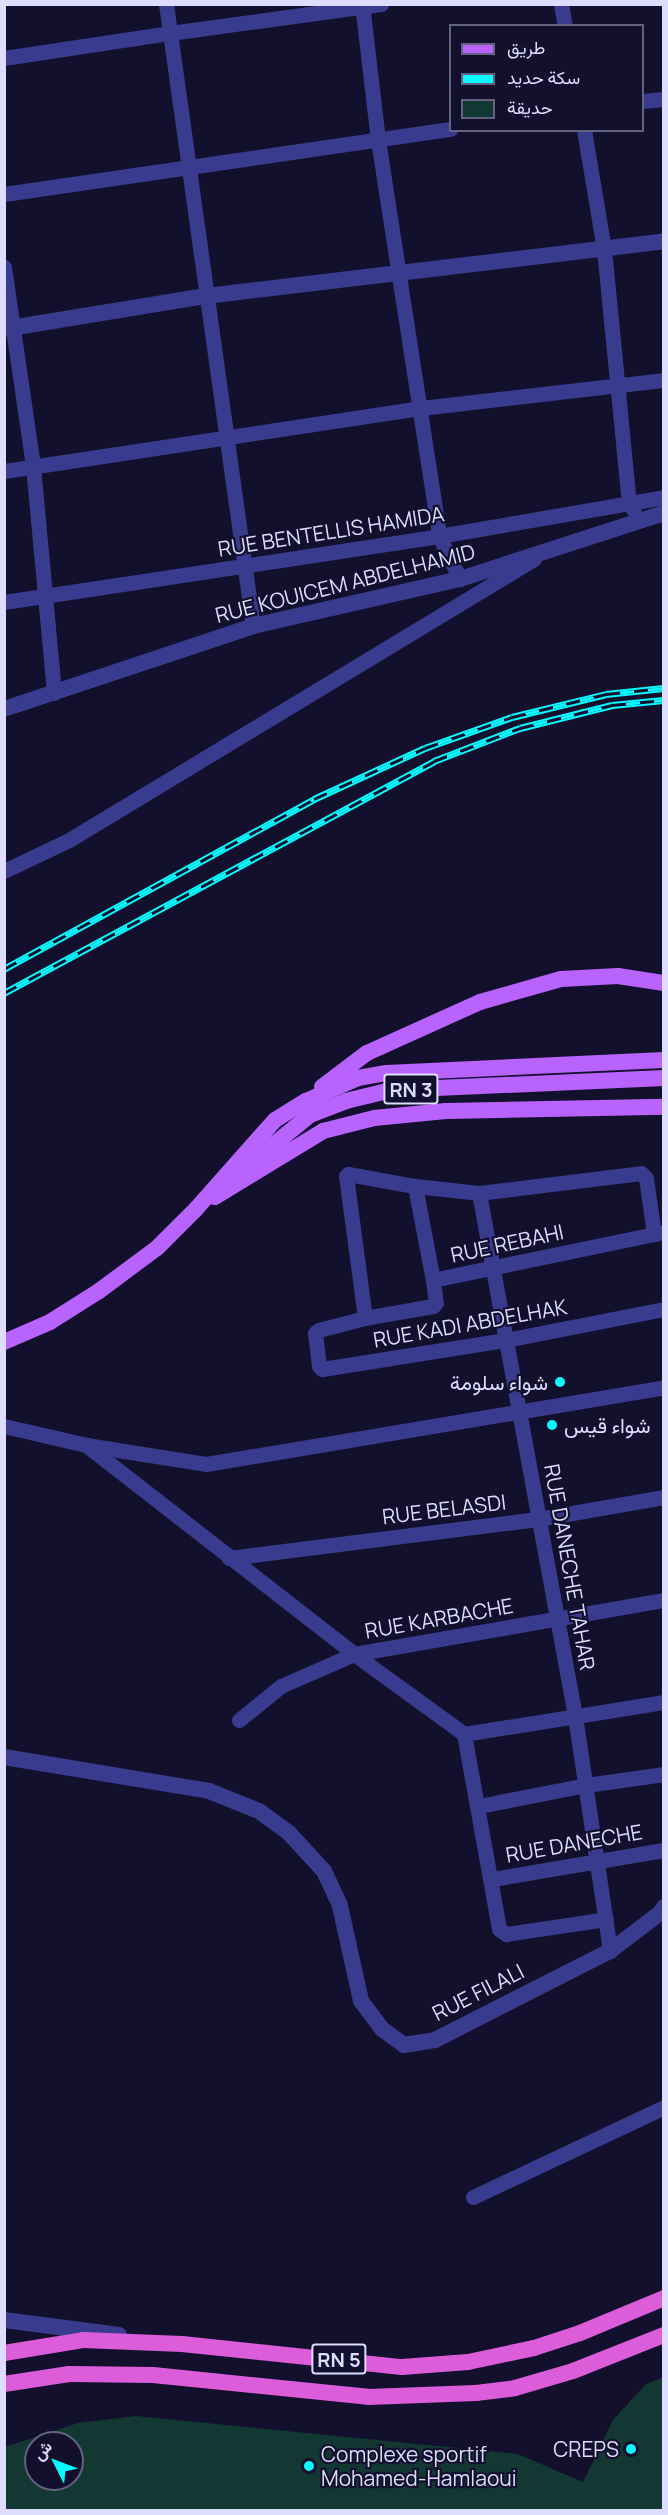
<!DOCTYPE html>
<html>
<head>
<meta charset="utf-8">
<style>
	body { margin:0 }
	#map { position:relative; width:668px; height:2515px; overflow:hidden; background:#13102d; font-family:Manrope,Vazirmatn,sans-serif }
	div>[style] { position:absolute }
	.green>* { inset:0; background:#133833 }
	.minor>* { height:15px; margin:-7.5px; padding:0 7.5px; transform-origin:7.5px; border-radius:7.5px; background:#393c8e }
	.tertiary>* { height:16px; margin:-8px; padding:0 8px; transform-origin:8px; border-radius:8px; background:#393c8e }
	.primary>* { height:16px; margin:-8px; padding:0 8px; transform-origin:8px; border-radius:8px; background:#b963ff }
	.trunk>* { height:16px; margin:-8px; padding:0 8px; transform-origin:8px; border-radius:8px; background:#dc5dda }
	.rail>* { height:7px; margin-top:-3.5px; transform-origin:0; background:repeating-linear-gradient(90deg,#13102d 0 14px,#08f9ff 0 28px); box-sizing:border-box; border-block:2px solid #08f9ff }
	.dots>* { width:16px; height:16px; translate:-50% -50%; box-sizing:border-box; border:3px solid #13102d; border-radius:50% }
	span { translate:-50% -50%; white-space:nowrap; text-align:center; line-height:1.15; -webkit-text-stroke:4.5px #13102d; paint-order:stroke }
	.shield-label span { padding:2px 4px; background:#13102d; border:2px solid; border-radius:4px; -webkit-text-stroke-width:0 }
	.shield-label { font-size:20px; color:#dedcff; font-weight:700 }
	.street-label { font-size:21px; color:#dedcff }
	.poi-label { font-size:21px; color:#dedcff }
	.right { translate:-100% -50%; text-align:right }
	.left { translate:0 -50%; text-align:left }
	.frame { position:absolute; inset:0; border:6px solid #dedcff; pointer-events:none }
	.legend { position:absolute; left:449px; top:24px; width:195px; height:108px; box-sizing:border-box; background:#13102d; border:2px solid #646281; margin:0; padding:8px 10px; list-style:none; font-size:18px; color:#dedcff }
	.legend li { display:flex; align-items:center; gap:12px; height:30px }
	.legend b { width:30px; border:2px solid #646281 }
	.north { position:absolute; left:24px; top:2431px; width:60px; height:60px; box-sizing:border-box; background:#13102d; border:2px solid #646281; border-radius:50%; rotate:312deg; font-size:16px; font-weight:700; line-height:24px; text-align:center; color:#dedcff }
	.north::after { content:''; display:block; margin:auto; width:21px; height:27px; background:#08f9ff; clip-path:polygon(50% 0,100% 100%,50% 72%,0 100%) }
</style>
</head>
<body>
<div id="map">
	<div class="green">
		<i style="clip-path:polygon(evenodd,663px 2377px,663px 2510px,5px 2510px,5px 2447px,78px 2423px,136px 2416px,518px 2454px,583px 2482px,613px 2420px,645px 2385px,663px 2377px,36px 2443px,72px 2443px,72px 2479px,36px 2479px,36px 2443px)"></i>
	</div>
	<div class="minor">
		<i style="left:166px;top:4px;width:628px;rotate:82.04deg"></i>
		<i style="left:362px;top:4px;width:137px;rotate:83.3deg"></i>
		<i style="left:378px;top:140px;width:401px;rotate:81.2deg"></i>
		<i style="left:439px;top:536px;width:48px;rotate:64deg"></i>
		<i style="left:561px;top:4px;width:22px;rotate:80deg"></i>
		<i style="left:4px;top:58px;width:168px;rotate:-8.6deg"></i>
		<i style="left:170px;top:33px;width:213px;rotate:-7.8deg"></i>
		<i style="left:642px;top:101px;width:22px;rotate:-5deg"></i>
		<i style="left:584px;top:130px;width:121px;rotate:80.5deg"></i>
		<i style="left:604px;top:249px;width:255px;rotate:84.4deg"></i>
		<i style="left:629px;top:503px;width:9px;rotate:58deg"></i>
		<i style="left:4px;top:194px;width:451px;rotate:-8.3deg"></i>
		<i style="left:4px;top:267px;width:201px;rotate:81.7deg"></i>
		<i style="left:33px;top:466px;width:228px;rotate:84.7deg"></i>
		<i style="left:4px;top:471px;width:422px;rotate:-8.6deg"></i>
		<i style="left:421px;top:408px;width:245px;rotate:-6.6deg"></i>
		<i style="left:4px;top:602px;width:440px;rotate:-8.6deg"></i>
		<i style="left:439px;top:536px;width:228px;rotate:-9.8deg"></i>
		<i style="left:4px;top:871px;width:72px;rotate:-25.5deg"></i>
		<i style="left:69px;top:840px;width:543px;rotate:-31.14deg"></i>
		<i style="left:415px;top:1186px;width:96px;rotate:79.2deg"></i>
		<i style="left:479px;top:1193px;width:532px;rotate:79.6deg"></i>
		<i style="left:575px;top:1716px;width:238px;rotate:81.5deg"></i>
		<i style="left:664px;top:1232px;width:236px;rotate:168.3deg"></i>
		<i style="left:433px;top:1280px;width:23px;rotate:83deg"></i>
		<i style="left:436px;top:1303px;width:4px;rotate:135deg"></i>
		<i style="left:433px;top:1306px;width:69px;rotate:170deg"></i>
		<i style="left:365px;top:1318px;width:48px;rotate:165.4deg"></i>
		<i style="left:319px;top:1330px;width:5px;rotate:143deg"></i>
		<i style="left:315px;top:1333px;width:33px;rotate:83deg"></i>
		<i style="left:319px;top:1366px;width:4px;rotate:45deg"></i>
		<i style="left:322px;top:1369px;width:186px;rotate:-9deg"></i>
		<i style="left:506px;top:1340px;width:161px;rotate:-11.1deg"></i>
		<i style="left:365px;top:1318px;width:143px;rotate:-97.6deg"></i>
		<i style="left:346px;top:1176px;width:3px;rotate:-45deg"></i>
		<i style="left:348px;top:1174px;width:68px;rotate:10.2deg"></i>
		<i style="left:415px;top:1186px;width:64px;rotate:6.2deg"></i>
		<i style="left:479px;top:1193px;width:163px;rotate:-7deg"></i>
		<i style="left:641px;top:1173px;width:7px;rotate:45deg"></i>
		<i style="left:646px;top:1178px;width:57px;rotate:81.9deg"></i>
		<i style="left:4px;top:1426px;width:84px;rotate:13deg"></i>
		<i style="left:86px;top:1445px;width:121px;rotate:9deg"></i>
		<i style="left:206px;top:1464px;width:464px;rotate:-9.5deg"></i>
		<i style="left:86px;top:1445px;width:340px;rotate:37.9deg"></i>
		<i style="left:354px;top:1654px;width:136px;rotate:36deg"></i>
		<i style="left:464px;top:1734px;width:198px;rotate:79.8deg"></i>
		<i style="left:499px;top:1929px;width:9px;rotate:36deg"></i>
		<i style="left:506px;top:1934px;width:101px;rotate:-8.5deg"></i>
		<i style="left:229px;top:1558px;width:311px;rotate:-7.2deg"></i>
		<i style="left:538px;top:1519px;width:128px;rotate:-9.9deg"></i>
		<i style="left:239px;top:1720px;width:54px;rotate:-39deg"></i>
		<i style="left:281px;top:1686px;width:80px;rotate:-23.7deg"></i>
		<i style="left:354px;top:1654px;width:315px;rotate:-9.9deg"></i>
		<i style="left:464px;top:1734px;width:203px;rotate:-9.1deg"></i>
		<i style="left:479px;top:1806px;width:109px;rotate:-11.1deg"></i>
		<i style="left:586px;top:1785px;width:79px;rotate:-8deg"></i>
		<i style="left:492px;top:1879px;width:174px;rotate:-9.6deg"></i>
		<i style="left:473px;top:2197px;width:211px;rotate:-25.2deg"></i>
	</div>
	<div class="tertiary">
		<i style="left:4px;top:329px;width:205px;rotate:-9.3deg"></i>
		<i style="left:206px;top:296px;width:461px;rotate:-6.8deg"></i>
		<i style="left:4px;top:709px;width:262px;rotate:-18.4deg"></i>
		<i style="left:253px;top:626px;width:212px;rotate:-12.8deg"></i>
		<i style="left:460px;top:579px;width:214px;rotate:-17.9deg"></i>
		<i style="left:4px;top:1757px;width:208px;rotate:9.4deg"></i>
		<i style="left:209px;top:1791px;width:54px;rotate:21.8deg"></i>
		<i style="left:259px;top:1811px;width:37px;rotate:36deg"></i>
		<i style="left:289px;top:1833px;width:52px;rotate:47.4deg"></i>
		<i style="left:324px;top:1871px;width:38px;rotate:65deg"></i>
		<i style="left:340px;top:1906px;width:97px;rotate:77.5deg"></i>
		<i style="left:361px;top:2001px;width:35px;rotate:53deg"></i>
		<i style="left:382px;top:2029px;width:27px;rotate:36deg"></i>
		<i style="left:404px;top:2045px;width:31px;rotate:-9deg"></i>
		<i style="left:435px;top:2040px;width:196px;rotate:-27deg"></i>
		<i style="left:610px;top:1951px;width:63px;rotate:-37.2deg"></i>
		<i style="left:660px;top:1913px;width:7px;rotate:-56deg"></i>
		<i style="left:4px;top:2320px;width:116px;rotate:7.4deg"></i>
	</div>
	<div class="primary">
		<i style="left:322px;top:1087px;width:56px;rotate:-37.1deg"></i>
		<i style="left:367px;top:1053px;width:124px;rotate:-24.3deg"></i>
		<i style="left:480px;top:1002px;width:84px;rotate:-15.9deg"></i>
		<i style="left:561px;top:979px;width:57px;rotate:-3deg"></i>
		<i style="left:618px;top:976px;width:47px;rotate:8.7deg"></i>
		<i style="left:243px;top:1170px;width:87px;rotate:-39.4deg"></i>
		<i style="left:310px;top:1115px;width:39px;rotate:-21deg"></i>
		<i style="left:346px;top:1101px;width:46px;rotate:-13.7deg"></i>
		<i style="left:391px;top:1090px;width:273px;rotate:-2.5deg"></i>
		<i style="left:215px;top:1197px;width:127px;rotate:-31.4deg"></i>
		<i style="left:323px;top:1131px;width:53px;rotate:-14.3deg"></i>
		<i style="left:374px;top:1118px;width:72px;rotate:-5.6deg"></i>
		<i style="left:446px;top:1111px;width:218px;rotate:-1.1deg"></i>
		<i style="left:4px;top:1342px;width:50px;rotate:-23.5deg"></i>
		<i style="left:50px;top:1322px;width:58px;rotate:-32.3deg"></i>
		<i style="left:99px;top:1291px;width:72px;rotate:-36.6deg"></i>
		<i style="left:157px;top:1248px;width:55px;rotate:-45deg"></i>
		<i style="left:196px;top:1209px;width:119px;rotate:-48.4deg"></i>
		<i style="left:275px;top:1120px;width:36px;rotate:-32deg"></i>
		<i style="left:306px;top:1101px;width:57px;rotate:-23.9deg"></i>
		<i style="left:358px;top:1078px;width:29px;rotate:-10deg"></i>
		<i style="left:387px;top:1073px;width:277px;rotate:-2.7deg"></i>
	</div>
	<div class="trunk">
		<i style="left:4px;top:2353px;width:80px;rotate:-9.3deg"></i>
		<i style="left:83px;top:2340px;width:99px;rotate:2.3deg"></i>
		<i style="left:182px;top:2344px;width:221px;rotate:6deg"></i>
		<i style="left:402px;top:2367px;width:66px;rotate:-4.3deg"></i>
		<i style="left:468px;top:2362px;width:67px;rotate:-12deg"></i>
		<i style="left:534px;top:2348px;width:48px;rotate:-18.1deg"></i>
		<i style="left:580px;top:2333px;width:91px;rotate:-22.6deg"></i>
		<i style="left:4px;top:2384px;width:66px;rotate:-8.7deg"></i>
		<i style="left:69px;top:2374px;width:84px;rotate:0.7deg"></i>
		<i style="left:153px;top:2375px;width:216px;rotate:5.8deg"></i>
		<i style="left:368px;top:2397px;width:108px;rotate:-2.1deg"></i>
		<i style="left:476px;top:2393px;width:39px;rotate:-7deg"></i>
		<i style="left:515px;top:2388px;width:60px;rotate:-16.3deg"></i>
		<i style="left:573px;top:2371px;width:98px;rotate:-21.6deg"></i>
	</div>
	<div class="rail">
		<i style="left:4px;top:969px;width:354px;rotate:-28.7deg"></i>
		<i style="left:314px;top:799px;width:122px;rotate:-24.7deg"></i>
		<i style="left:425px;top:748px;width:92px;rotate:-19.6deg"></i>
		<i style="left:512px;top:717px;width:97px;rotate:-13.7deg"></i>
		<i style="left:606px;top:694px;width:58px;rotate:-5.9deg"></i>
		<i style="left:4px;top:993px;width:489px;rotate:-28.3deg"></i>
		<i style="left:434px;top:761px;width:92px;rotate:-21deg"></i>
		<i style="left:520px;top:728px;width:95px;rotate:-14deg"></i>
		<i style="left:612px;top:705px;width:52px;rotate:-5.5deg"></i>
	</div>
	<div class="dots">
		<i style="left:560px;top:1382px;background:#08f9ff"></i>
		<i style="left:552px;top:1425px;background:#08f9ff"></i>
		<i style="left:631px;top:2449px;background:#08f9ff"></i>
		<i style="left:309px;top:2466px;background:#08f9ff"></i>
	</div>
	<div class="shield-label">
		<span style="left:411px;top:1089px">RN 3</span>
		<span style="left:339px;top:2359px">RN 5</span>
	</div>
	<div class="street-label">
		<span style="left:331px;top:531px;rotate:-9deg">RUE BENTELLIS HAMIDA</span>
		<span style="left:345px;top:583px;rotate:-14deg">RUE KOUICEM ABDELHAMID</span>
		<span style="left:507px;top:1243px;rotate:-12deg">RUE REBAHI</span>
		<span style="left:470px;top:1323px;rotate:-10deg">RUE KADI ABDELHAK</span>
		<span style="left:444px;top:1509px;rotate:-7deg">RUE BELASDI</span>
		<span style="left:570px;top:1567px;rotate:80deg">RUE DANECHE TAHAR</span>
		<span style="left:439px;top:1618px;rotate:-10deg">RUE KARBACHE</span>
		<span style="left:574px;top:1843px;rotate:-10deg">RUE DANECHE</span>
		<span style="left:478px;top:1992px;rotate:-27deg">RUE FILALI</span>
	</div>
	<div class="poi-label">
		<span class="right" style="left:548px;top:1382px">شواء سلومة</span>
		<span class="left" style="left:564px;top:1425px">شواء قيس</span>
		<span class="right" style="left:619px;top:2449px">CREPS</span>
		<span class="left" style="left:321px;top:2466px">Complexe sportif<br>Mohamed-Hamlaoui</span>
	</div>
	<div class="frame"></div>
	<ul class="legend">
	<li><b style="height:8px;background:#b963ff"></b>طريق</li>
	<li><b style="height:8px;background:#08f9ff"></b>سكة حديد</li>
	<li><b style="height:16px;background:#133833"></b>حديقة</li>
	</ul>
	<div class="north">ش</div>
</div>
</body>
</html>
